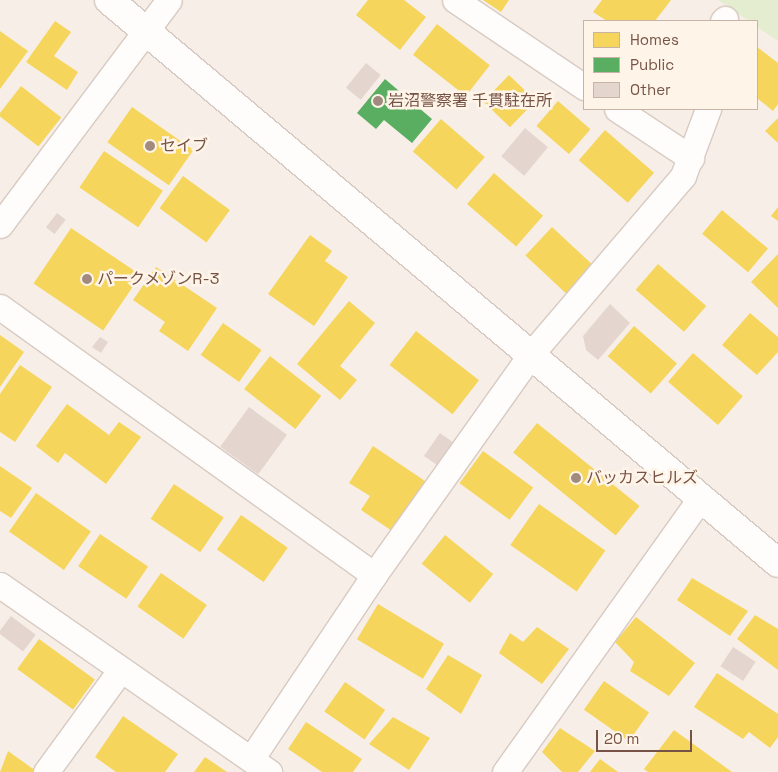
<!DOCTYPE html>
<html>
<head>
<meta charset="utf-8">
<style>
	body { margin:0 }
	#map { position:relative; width:778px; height:772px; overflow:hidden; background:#f7efe7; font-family:"Space Grotesk","Noto Sans JP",sans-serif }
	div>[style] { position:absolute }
	.green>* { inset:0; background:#e4edd0 }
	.homes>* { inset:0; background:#f6d55c; transform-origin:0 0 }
	.public>* { inset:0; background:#5aae61 }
	.building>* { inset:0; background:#e4d6ce; transform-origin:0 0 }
	.roads { filter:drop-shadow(1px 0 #d7cac2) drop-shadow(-1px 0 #d7cac2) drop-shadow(0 1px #d7cac2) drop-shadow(0 -1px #d7cac2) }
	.minor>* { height:25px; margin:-12.5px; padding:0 12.5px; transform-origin:12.5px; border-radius:12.5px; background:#fefdfb }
	.tertiary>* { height:28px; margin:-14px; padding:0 14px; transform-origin:14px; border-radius:14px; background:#fefdfb }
	.dots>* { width:14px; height:14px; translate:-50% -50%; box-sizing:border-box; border:2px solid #fff4e8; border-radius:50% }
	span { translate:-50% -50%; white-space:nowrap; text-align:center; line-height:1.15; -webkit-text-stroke:5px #fff4e8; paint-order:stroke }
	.poi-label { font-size:16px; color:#765346 }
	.left { translate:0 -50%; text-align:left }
	.legend { position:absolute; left:583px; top:20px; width:175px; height:90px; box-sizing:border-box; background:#fff4e8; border:1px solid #c8b4a7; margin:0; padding:6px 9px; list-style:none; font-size:15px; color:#765346 }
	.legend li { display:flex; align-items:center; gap:10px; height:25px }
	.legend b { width:25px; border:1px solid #c8b4a7 }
	.scale { position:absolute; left:596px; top:730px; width:96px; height:22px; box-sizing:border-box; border:2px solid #765346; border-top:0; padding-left:6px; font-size:15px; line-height:18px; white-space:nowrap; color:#765346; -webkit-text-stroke:4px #fff4e8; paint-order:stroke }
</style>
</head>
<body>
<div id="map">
	<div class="green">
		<i style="clip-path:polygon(718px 0,778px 0,778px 41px,757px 27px,757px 21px,749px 21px)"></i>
	</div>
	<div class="homes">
		<i style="clip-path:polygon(368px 0,404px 0,426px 17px,400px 50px,356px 15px)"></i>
		<i style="clip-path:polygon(483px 0,509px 0,501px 12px)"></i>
		<i style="clip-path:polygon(602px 0,671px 0,655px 21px,607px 21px,593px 12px)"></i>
		<i style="clip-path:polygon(55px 21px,71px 32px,54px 56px,78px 72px,67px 90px,26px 62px)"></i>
		<i style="left:437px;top:24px;width:67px;height:39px;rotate:38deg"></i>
		<i style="clip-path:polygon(0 31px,28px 51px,0 89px)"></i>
		<i style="clip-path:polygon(757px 47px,778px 63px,778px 104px,773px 111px,757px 98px)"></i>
		<i style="left:509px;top:75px;width:37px;height:37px;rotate:44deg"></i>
		<i style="left:21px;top:86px;width:51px;height:37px;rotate:38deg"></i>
		<i style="left:558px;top:101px;width:43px;height:33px;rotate:41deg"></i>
		<i style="left:132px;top:107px;width:75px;height:43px;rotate:35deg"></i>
		<i style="clip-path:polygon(778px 118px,778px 143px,765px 131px)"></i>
		<i style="left:441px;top:119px;width:58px;height:43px;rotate:41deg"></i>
		<i style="left:605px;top:130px;width:65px;height:40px;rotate:41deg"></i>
		<i style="left:104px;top:151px;width:71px;height:44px;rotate:34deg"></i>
		<i style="left:494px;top:173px;width:65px;height:41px;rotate:41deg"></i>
		<i style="left:183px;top:176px;width:58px;height:40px;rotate:36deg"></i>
		<i style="clip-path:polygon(778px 207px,778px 221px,771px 216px)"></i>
		<i style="left:722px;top:210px;width:60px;height:31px;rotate:40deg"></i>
		<i style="left:552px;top:227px;width:56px;height:39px;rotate:43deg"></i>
		<i style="left:71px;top:228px;width:84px;height:67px;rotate:34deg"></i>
		<i style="clip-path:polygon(310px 235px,332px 251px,325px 261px,348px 277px,314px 326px,268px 294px)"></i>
		<i style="clip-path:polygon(778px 254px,778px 308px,751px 282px)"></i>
		<i style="left:658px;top:264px;width:64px;height:34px;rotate:41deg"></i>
		<i style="clip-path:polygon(156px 267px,217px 308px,188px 351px,159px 331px,165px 322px,133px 300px)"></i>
		<i style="clip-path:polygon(349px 301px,375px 323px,340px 366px,357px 380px,340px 400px,297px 364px)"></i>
		<i style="clip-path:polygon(750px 313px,778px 337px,778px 352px,757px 375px,722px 345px)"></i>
		<i style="left:223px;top:323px;width:47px;height:39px;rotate:35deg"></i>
		<i style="left:634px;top:326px;width:57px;height:40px;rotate:41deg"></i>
		<i style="left:416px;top:331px;width:80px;height:43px;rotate:38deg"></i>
		<i style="clip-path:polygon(0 335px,24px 352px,0 387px)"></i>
		<i style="left:693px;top:353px;width:66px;height:38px;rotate:41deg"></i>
		<i style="left:270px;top:356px;width:65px;height:42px;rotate:38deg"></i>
		<i style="clip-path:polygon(20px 365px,52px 387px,15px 442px,0 432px,0 394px)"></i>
		<i style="clip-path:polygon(67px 404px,109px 435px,119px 422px,141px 437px,106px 484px,65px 453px,58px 463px,36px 446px)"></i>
		<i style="left:537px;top:423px;width:132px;height:38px;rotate:39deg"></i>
		<i style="clip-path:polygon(373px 446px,431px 485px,398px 535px,361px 510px,370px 496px,349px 483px)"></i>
		<i style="left:483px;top:451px;width:62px;height:40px;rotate:36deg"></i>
		<i style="clip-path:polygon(0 466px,32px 488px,11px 518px,0 511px)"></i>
		<i style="left:174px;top:484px;width:60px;height:42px;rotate:34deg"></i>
		<i style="left:36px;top:493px;width:67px;height:47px;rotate:35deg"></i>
		<i style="left:539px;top:504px;width:81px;height:50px;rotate:35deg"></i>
		<i style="left:241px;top:515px;width:57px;height:42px;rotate:35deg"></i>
		<i style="left:100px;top:534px;width:58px;height:39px;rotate:34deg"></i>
		<i style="left:445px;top:535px;width:62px;height:37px;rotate:39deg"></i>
		<i style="left:161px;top:573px;width:56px;height:41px;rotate:35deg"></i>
		<i style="clip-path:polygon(692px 578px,748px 611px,730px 636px,677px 600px)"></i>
		<i style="left:378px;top:604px;width:77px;height:41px;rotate:31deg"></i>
		<i style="clip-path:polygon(755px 615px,778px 629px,778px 670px,737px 639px)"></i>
		<i style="clip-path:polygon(636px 617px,695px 663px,669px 696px,630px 671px,634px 662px,615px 642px)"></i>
		<i style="clip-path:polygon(537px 627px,569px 649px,542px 684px,499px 653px,510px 633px,523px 642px)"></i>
		<i style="left:39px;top:639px;width:69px;height:37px;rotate:36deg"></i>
		<i style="clip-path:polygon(448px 655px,482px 675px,461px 714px,426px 689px)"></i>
		<i style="clip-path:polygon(717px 673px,778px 714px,778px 737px,770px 748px,749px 732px,743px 739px,694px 707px)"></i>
		<i style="left:604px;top:681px;width:55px;height:35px;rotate:35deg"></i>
		<i style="left:345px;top:682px;width:49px;height:36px;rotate:35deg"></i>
		<i style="clip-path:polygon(123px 716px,178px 754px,165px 772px,116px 772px,95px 757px)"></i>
		<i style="clip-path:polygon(393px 717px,430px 738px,409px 770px,369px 744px)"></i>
		<i style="clip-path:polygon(306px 722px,362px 759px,353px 772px,322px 772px,288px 749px)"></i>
		<i style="clip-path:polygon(560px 728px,595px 751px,578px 772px,562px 772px,542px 752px)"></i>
		<i style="clip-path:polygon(674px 730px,732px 772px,648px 772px,644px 769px)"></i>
		<i style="clip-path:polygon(8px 751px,36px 771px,35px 772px,0 772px)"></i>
		<i style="clip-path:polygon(205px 757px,227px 772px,194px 772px)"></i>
		<i style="clip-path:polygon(600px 759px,618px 772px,590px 772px)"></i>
	</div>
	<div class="public">
		<i style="clip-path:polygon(385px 79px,432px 119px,412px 143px,384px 120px,376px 129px,357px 113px)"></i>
	</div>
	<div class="building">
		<i style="left:366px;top:63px;width:19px;height:32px;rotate:39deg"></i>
		<i style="left:525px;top:128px;width:30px;height:37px;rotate:40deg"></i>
		<i style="left:57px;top:213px;width:11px;height:18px;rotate:38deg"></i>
		<i style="clip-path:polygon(610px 304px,630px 323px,598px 360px,586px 350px,583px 336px)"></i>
		<i style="clip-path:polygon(100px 337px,108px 342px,101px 353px,92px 347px)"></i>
		<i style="left:249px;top:407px;width:47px;height:49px;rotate:36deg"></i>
		<i style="left:440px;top:433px;width:19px;height:28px;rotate:35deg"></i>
		<i style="left:11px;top:616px;width:31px;height:21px;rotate:37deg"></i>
		<i style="left:733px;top:647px;width:27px;height:23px;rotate:33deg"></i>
	</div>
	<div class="roads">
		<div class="minor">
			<i style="left:455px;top:0;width:156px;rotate:34deg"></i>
			<i style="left:723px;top:21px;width:3px;rotate:-45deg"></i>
			<i style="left:617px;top:109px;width:89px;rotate:33.5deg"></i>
			<i style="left:0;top:225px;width:281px;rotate:-53.1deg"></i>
			<i style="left:0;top:307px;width:460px;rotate:35.6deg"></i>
			<i style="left:0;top:585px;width:328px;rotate:34.8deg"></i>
			<i style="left:251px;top:759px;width:221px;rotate:-56.2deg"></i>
			<i style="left:374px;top:575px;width:271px;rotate:-54.6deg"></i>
			<i style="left:531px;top:354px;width:234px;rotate:-49.5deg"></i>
			<i style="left:683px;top:176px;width:72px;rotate:-69.5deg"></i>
			<i style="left:46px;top:772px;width:124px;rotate:-53.9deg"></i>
			<i style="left:505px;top:772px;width:338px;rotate:-54.5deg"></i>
		</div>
		<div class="tertiary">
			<i style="left:109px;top:0;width:874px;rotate:40.08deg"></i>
		</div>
	</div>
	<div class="dots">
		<i style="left:378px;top:101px;background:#a38a7e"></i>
		<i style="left:150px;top:146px;background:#a38a7e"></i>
		<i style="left:87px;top:279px;background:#a38a7e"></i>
		<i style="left:576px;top:478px;background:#a38a7e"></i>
	</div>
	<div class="poi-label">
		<span class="left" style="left:388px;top:101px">岩沼警察署 千貫駐在所</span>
		<span class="left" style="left:160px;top:146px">セイブ</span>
		<span class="left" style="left:97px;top:279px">パークメゾンR-3</span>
		<span class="left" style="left:586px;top:478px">バッカスヒルズ</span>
	</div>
	<ul class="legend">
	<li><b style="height:14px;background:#f6d55c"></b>Homes</li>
	<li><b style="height:14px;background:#5aae61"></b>Public</li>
	<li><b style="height:14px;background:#e4d6ce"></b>Other</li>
	</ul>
	<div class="scale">20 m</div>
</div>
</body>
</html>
